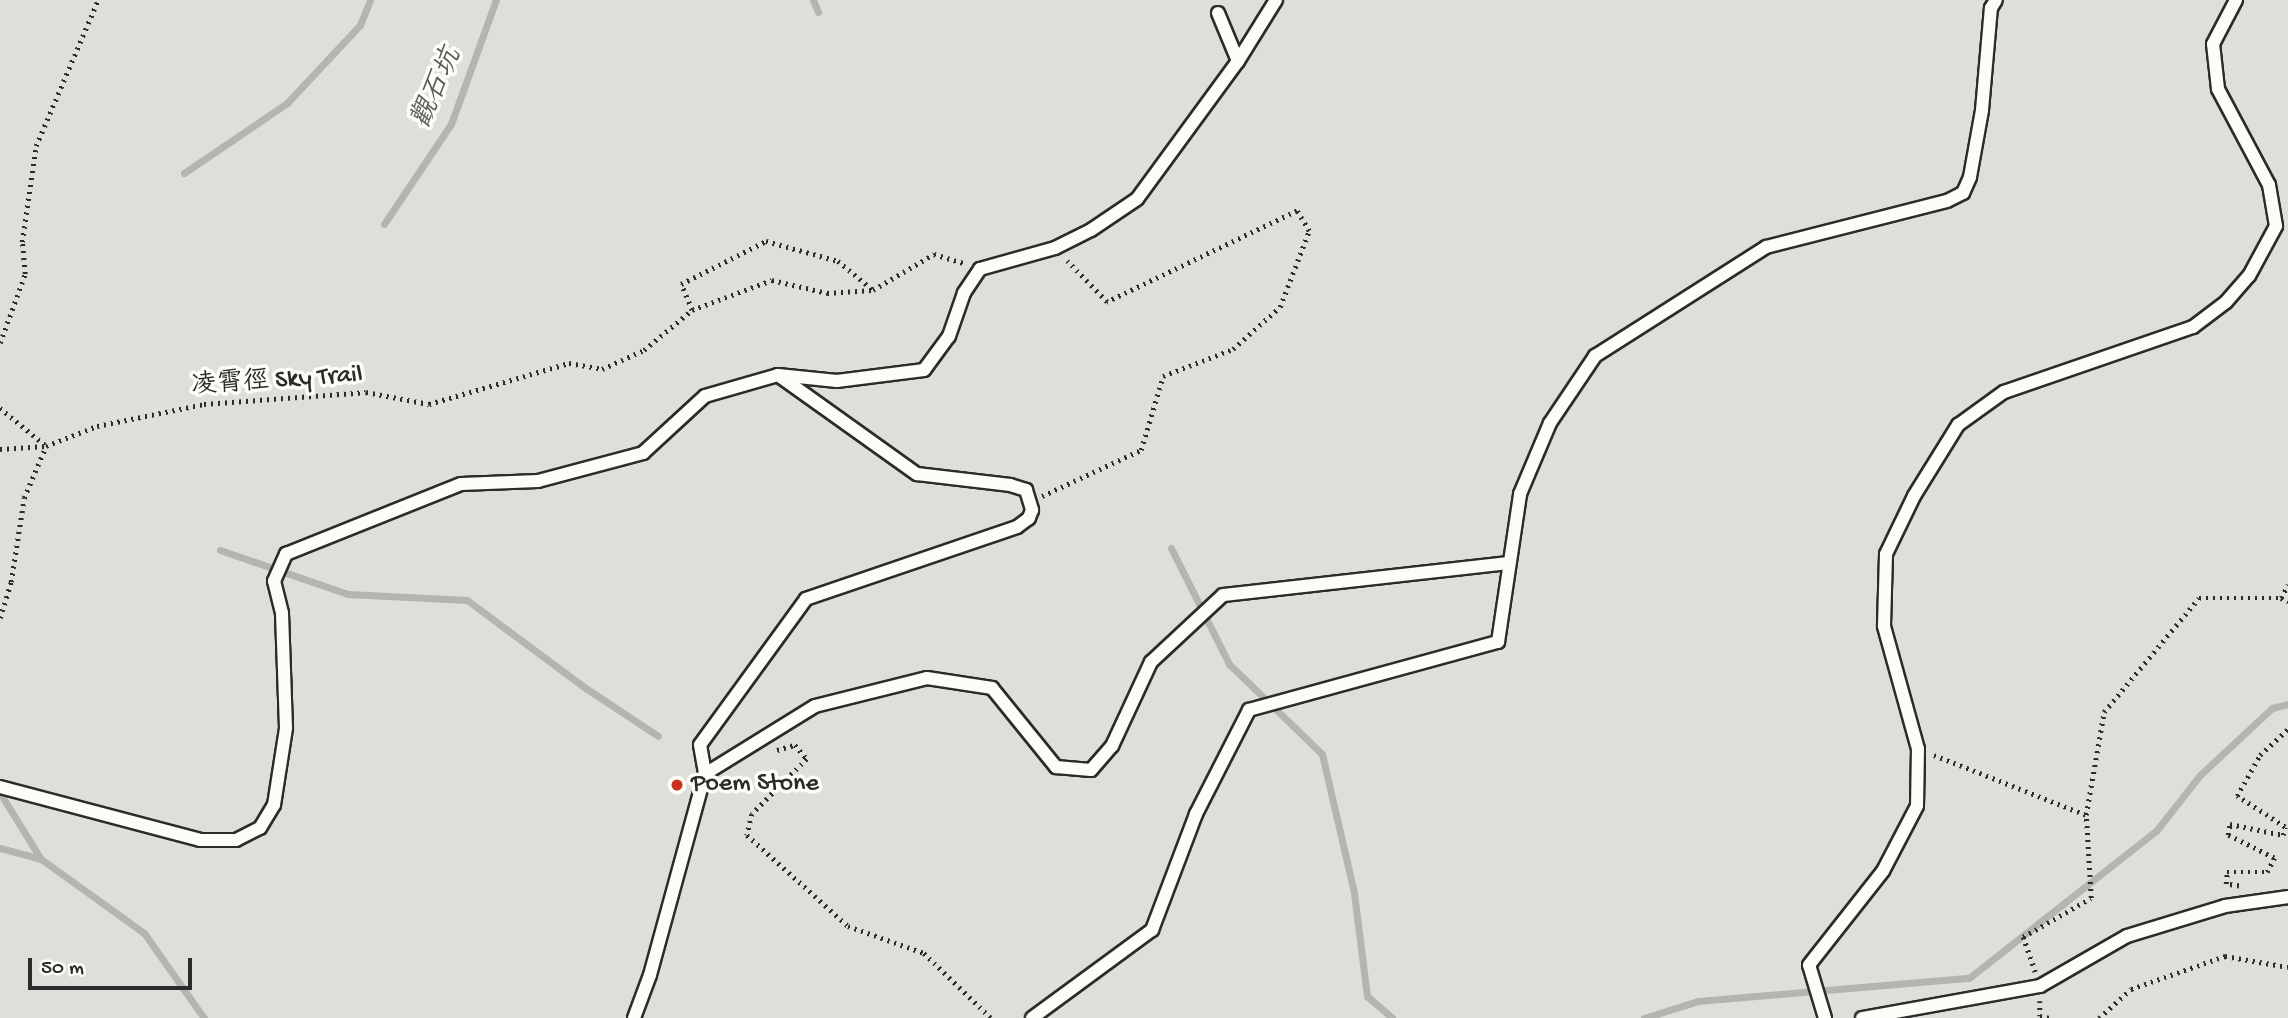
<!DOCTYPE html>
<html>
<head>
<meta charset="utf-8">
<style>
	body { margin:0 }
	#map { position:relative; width:2288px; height:1018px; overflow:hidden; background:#fdfcf7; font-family:"Gochi Hand","LXGW WenKai TC",sans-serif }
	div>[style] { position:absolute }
	.green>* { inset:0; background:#dfdeda; transform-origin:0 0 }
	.stream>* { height:7px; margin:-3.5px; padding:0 3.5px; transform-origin:3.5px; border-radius:3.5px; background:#b5b4b1 }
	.path>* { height:4.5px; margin-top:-2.25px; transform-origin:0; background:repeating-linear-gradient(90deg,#2b2b2b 0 2px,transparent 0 7px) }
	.roads { filter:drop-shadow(2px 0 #2b2b2b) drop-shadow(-2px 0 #2b2b2b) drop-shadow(0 2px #2b2b2b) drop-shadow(0 -2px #2b2b2b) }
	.service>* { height:12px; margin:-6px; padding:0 6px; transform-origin:6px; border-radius:6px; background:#fdfcf7 }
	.dots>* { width:19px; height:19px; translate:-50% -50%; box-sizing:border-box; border:4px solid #fdfcf7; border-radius:50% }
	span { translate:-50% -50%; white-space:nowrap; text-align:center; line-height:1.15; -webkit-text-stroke:7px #fdfcf7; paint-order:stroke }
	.street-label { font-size:26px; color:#2b2b2b }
	.poi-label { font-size:26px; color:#2b2b2b }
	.left { translate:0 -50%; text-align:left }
	.water-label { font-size:28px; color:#5b5b5a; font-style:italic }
	.scale { position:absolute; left:28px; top:958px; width:164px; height:32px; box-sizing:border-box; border:4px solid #2b2b2b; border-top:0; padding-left:9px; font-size:21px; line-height:24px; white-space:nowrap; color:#2b2b2b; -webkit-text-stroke:5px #fdfcf7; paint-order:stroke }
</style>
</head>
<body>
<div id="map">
	<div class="green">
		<i style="left:0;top:0;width:2288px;height:1018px"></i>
	</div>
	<div class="stream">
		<i style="left:813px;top:0;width:13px;rotate:67deg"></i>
		<i style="left:184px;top:173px;width:125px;rotate:-34.2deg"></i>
		<i style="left:287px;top:103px;width:107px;rotate:-46.9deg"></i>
		<i style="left:360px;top:25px;width:27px;rotate:-68deg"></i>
		<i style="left:384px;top:224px;width:120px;rotate:-56.2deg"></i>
		<i style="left:451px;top:124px;width:132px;rotate:-70.1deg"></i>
		<i style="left:1171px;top:548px;width:130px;rotate:63.4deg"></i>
		<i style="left:1229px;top:664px;width:129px;rotate:44.1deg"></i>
		<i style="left:1322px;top:754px;width:143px;rotate:77deg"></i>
		<i style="left:1354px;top:893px;width:104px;rotate:82.8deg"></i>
		<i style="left:1367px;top:996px;width:33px;rotate:41deg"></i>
		<i style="left:220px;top:550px;width:135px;rotate:19deg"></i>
		<i style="left:348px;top:594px;width:119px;rotate:2.9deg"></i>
		<i style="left:467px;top:600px;width:149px;rotate:36.6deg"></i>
		<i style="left:587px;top:689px;width:85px;rotate:33.5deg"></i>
		<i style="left:0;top:793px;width:78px;rotate:58.2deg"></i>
		<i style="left:41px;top:859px;width:127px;rotate:35.7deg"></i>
		<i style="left:144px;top:933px;width:104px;rotate:54.8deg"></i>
		<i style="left:0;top:848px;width:42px;rotate:15deg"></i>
		<i style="left:1644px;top:1018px;width:57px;rotate:-17.5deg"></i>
		<i style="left:1698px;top:1001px;width:272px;rotate:-4.9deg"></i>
		<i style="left:1969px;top:978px;width:238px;rotate:-38.2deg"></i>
		<i style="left:2156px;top:831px;width:71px;rotate:-51.8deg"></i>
		<i style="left:2200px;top:775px;width:98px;rotate:-42.9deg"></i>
		<i style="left:2272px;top:708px;width:16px;rotate:-14deg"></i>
	</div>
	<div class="path">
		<i style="left:692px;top:310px;width:85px;rotate:-20.6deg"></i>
		<i style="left:772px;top:280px;width:57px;rotate:13.3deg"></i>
		<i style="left:827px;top:293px;width:45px;rotate:-3.8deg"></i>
		<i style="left:0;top:343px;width:73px;rotate:-70.1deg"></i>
		<i style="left:25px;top:274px;width:32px;rotate:-95deg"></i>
		<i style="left:22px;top:242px;width:97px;rotate:-81.7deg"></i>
		<i style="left:36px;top:146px;width:159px;rotate:-67deg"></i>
		<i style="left:0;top:408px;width:58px;rotate:39.4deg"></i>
		<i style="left:0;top:449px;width:46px;rotate:-3.7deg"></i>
		<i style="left:46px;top:446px;width:55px;rotate:-21.4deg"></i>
		<i style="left:97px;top:426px;width:109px;rotate:-11.6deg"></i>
		<i style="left:204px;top:404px;width:162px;rotate:-4.2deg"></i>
		<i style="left:366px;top:392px;width:64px;rotate:10.8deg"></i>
		<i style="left:429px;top:404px;width:146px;rotate:-16.3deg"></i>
		<i style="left:569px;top:363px;width:34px;rotate:10deg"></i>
		<i style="left:602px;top:369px;width:46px;rotate:-24.3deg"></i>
		<i style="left:644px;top:350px;width:62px;rotate:-39.8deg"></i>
		<i style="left:692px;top:310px;width:28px;rotate:-113deg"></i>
		<i style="left:681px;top:284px;width:95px;rotate:-26.8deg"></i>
		<i style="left:766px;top:241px;width:75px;rotate:15.5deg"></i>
		<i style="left:838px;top:261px;width:45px;rotate:39.6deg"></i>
		<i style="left:873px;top:290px;width:71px;rotate:-30.5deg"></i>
		<i style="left:934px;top:254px;width:34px;rotate:17deg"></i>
		<i style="left:1042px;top:496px;width:109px;rotate:-24.9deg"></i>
		<i style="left:1141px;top:450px;width:77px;rotate:-73.4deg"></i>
		<i style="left:1163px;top:376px;width:75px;rotate:-21.1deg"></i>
		<i style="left:1233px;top:349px;width:63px;rotate:-41.8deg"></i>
		<i style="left:1280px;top:307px;width:81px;rotate:-69.1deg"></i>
		<i style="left:1309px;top:231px;width:23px;rotate:-121deg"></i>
		<i style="left:1297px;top:211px;width:211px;rotate:154.4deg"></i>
		<i style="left:1107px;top:302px;width:57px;rotate:-134.3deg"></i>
		<i style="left:2281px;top:598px;width:8px;rotate:23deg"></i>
		<i style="left:0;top:618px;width:38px;rotate:-73deg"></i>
		<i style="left:11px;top:582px;width:85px;rotate:-81.2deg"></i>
		<i style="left:24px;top:498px;width:56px;rotate:-67.1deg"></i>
		<i style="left:777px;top:750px;width:19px;rotate:-16deg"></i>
		<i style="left:795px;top:745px;width:18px;rotate:49deg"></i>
		<i style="left:807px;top:759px;width:78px;rotate:135deg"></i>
		<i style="left:752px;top:814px;width:22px;rotate:103deg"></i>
		<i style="left:747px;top:835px;width:136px;rotate:42deg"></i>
		<i style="left:848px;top:926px;width:81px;rotate:19.6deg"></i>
		<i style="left:924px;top:953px;width:93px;rotate:44.1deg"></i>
		<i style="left:1934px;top:755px;width:163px;rotate:21.5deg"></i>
		<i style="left:2086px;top:815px;width:105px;rotate:-80.1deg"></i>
		<i style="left:2104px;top:712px;width:148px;rotate:-50.2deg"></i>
		<i style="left:2199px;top:598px;width:82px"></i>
		<i style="left:2281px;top:598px;width:15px;rotate:-62deg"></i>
		<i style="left:2239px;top:886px;width:13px;rotate:-171deg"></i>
		<i style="left:2226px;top:884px;width:12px;rotate:-85deg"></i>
		<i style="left:2227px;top:872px;width:40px"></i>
		<i style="left:2267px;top:872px;width:16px;rotate:-63deg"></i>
		<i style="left:2274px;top:858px;width:51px;rotate:-153.4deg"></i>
		<i style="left:2228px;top:835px;width:11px;rotate:-80deg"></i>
		<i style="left:2230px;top:824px;width:54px;rotate:11.7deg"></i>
		<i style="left:2283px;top:835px;width:8px;rotate:-76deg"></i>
		<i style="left:2285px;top:827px;width:57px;rotate:-147.1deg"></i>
		<i style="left:2237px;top:796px;width:47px;rotate:-60.7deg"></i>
		<i style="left:2260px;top:755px;width:38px;rotate:-43deg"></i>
		<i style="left:2035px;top:972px;width:37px;rotate:-109deg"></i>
		<i style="left:2023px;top:937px;width:78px;rotate:-29.8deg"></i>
		<i style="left:2091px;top:898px;width:83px;rotate:-93.4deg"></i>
		<i style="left:2040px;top:1001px;width:15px;rotate:90deg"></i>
		<i style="left:2040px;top:1016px;width:10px;rotate:11deg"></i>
		<i style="left:2099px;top:1018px;width:43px;rotate:-42.2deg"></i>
		<i style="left:2131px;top:989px;width:100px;rotate:-19.3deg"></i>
		<i style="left:2225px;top:956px;width:64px;rotate:9.9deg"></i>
	</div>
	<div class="roads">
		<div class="service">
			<i style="left:1276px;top:0;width:72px;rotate:121.9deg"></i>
			<i style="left:1238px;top:61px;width:171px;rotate:126.2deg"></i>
			<i style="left:1137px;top:199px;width:55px;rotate:146deg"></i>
			<i style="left:1091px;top:230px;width:40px;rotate:153.4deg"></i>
			<i style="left:1055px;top:248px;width:78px;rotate:164.4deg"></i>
			<i style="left:980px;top:269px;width:29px;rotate:124deg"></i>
			<i style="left:964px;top:293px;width:46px;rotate:109.2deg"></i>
			<i style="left:949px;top:336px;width:42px;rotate:126.3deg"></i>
			<i style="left:924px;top:370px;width:88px;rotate:172.8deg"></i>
			<i style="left:837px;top:381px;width:59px;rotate:-174.2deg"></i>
			<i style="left:778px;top:375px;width:171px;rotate:35.5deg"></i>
			<i style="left:917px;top:474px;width:94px;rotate:6.7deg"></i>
			<i style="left:1010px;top:485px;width:17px;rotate:17deg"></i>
			<i style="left:1026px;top:490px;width:21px;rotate:73deg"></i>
			<i style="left:1032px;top:510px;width:9px;rotate:111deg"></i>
			<i style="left:1029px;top:518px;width:15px;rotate:143deg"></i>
			<i style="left:1017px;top:527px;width:223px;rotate:161.2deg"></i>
			<i style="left:806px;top:599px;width:180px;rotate:126deg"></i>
			<i style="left:700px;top:745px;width:29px;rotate:80deg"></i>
			<i style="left:705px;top:774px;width:129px;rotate:-31.7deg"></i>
			<i style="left:815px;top:706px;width:115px;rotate:-14deg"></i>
			<i style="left:927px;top:678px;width:66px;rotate:8.7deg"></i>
			<i style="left:992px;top:688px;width:102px;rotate:51deg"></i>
			<i style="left:1056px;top:767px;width:35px;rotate:5deg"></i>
			<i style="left:1091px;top:770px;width:32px;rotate:-49deg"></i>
			<i style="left:1112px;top:746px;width:93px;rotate:-65.1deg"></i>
			<i style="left:1151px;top:662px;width:98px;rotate:-42.9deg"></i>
			<i style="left:1223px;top:595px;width:288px;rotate:-6.4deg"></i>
			<i style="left:1218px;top:13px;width:52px;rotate:67.4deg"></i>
			<i style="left:0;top:787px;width:207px;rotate:14.8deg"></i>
			<i style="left:200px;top:840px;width:36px"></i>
			<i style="left:236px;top:840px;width:27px;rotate:-27deg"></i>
			<i style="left:260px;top:828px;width:27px;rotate:-59deg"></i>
			<i style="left:274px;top:805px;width:78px;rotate:-81.1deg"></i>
			<i style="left:286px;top:728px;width:115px;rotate:-92deg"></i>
			<i style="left:282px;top:613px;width:33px;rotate:-104deg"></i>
			<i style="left:274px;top:581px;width:30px;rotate:-66deg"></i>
			<i style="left:286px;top:554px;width:188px;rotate:-21.8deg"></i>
			<i style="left:461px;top:484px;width:77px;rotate:-2.2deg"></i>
			<i style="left:538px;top:481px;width:109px;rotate:-14.9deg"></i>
			<i style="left:643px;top:453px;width:84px;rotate:-42.6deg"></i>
			<i style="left:705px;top:396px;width:76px;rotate:-16deg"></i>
			<i style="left:634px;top:1018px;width:46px;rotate:-69.6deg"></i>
			<i style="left:650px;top:975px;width:208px;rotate:-74.7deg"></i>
			<i style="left:1032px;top:1018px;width:149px;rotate:-36.3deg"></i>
			<i style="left:1152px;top:930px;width:124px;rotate:-69.2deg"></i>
			<i style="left:1196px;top:814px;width:117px;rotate:-63deg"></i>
			<i style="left:1249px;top:710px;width:258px;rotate:-15.3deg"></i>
			<i style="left:1498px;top:642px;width:150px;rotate:-81.5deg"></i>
			<i style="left:1520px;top:494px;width:77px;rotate:-67.1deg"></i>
			<i style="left:1550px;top:423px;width:81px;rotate:-56.1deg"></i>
			<i style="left:1595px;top:356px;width:203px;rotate:-32.5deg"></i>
			<i style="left:1766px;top:247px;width:187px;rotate:-14.3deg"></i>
			<i style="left:1947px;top:201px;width:18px;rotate:-27deg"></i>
			<i style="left:1963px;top:193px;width:17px;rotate:-66deg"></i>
			<i style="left:1970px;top:177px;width:68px;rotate:-79.8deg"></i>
			<i style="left:1982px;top:110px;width:102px;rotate:-85deg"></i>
			<i style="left:1991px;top:8px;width:9px;rotate:-58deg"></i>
			<i style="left:1825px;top:1018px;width:55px;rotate:-106.8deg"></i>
			<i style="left:1809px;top:965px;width:120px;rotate:-51.8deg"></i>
			<i style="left:1883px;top:871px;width:73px;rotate:-62.4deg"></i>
			<i style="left:1917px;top:806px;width:57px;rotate:-89deg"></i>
			<i style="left:1918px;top:749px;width:128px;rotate:-105.5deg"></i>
			<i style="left:1884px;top:626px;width:72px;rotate:-88.4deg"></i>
			<i style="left:1886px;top:554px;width:64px;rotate:-64.2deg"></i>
			<i style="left:1914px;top:496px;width:84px;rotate:-58.2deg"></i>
			<i style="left:1958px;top:425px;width:57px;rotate:-35.7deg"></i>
			<i style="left:2004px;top:392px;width:200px;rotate:-19deg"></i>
			<i style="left:2193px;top:327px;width:41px;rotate:-37.1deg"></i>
			<i style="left:2226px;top:302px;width:35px;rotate:-49deg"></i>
			<i style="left:2249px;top:276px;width:57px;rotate:-61.6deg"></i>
			<i style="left:2276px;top:226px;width:42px;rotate:-99.7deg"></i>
			<i style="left:2269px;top:185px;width:109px;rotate:-118deg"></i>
			<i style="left:2218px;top:89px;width:45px;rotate:-96.3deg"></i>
			<i style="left:2213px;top:44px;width:50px;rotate:-62.4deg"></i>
			<i style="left:1862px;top:1018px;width:181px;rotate:-10.2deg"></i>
			<i style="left:2040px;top:986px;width:100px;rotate:-29.9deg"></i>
			<i style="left:2127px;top:936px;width:102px;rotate:-17deg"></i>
			<i style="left:2225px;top:906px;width:64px;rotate:-8.1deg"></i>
		</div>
	</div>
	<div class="dots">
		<i style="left:677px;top:785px;background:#c8321e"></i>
	</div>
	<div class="street-label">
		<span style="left:277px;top:382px;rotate:-4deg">凌霄徑 Sky Trail</span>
	</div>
	<div class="poi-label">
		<span class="left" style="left:691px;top:785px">Poem Stone</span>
	</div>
	<div class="water-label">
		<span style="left:438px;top:89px;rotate:-66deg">觀石坑</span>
	</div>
	<div class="scale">50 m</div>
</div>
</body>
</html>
